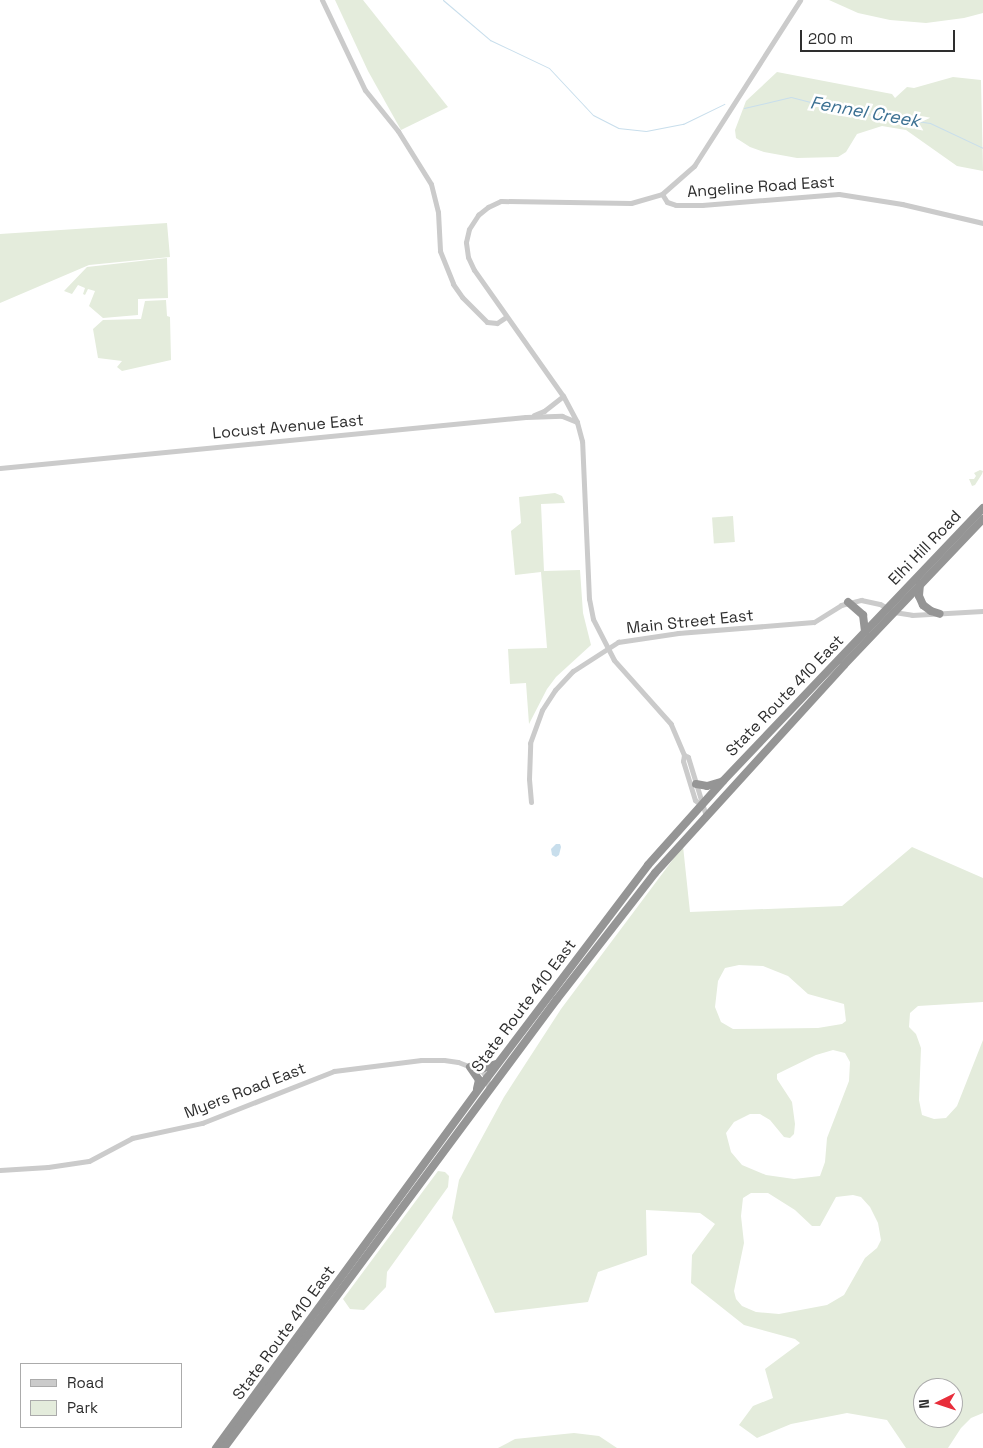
<!DOCTYPE html>
<html>
<head>
<meta charset="utf-8">
<style>
	body { margin:0 }
	#map { position:relative; width:983px; height:1448px; overflow:hidden; background:#fff; font-family:"Space Grotesk",sans-serif }
	div>[style] { position:absolute }
	.green>* { inset:0; background:#e4ecdc; transform-origin:0 0 }
	.water>* { inset:0; background:#c8deec }
	.stream>* { height:1px; margin:-0.5px; padding:0 0.5px; transform-origin:0.5px; border-radius:0.5px; background:#c8deec }
	.minor>* { height:5px; margin:-2.5px; padding:0 2.5px; transform-origin:2.5px; border-radius:2.5px; background:#cbcbcb }
	.highway>* { height:8px; margin:-4px; padding:0 4px; transform-origin:4px; border-radius:4px; background:#959595 }
	span { translate:-50% -50%; white-space:nowrap; text-align:center; line-height:1.15; -webkit-text-stroke:5px #fff; paint-order:stroke }
	.street-label { font-size:16px; color:#2e2e2e }
	.water-label { font-size:18px; color:#3b7092; font-style:italic }
	.legend { position:absolute; left:20px; top:1363px; width:162px; height:65px; box-sizing:border-box; background:#fff; border:1px solid #ababab; margin:0; padding:6px 9px; list-style:none; font-size:15px; color:#2e2e2e }
	.legend li { display:flex; align-items:center; gap:10px; height:25px }
	.legend b { width:25px; border:1px solid #ababab }
	.north { position:absolute; left:913px; top:1378px; width:50px; height:50px; box-sizing:border-box; background:#fff; border:1px solid #ababab; border-radius:50%; rotate:266deg; font-size:14px; font-weight:700; line-height:20px; text-align:center; color:#2e2e2e }
	.north::after { content:''; display:block; margin:auto; width:18px; height:22px; background:#e82e3b; clip-path:polygon(50% 0,100% 100%,50% 72%,0 100%) }
	.scale { position:absolute; left:800px; top:30px; width:155px; height:22px; box-sizing:border-box; border:2px solid #2e2e2e; border-top:0; padding-left:6px; font-size:15px; line-height:18px; white-space:nowrap; color:#2e2e2e; -webkit-text-stroke:4px #fff; paint-order:stroke }
</style>
</head>
<body>
<div id="map">
	<div class="green">
		<i style="clip-path:polygon(335px 0,363px 0,448px 107px,401px 130px,368px 71px)"></i>
		<i style="clip-path:polygon(829px 0,983px 0,983px 13px,964px 18px,926px 23px,890px 20px,858px 13px)"></i>
		<i style="clip-path:polygon(777px 72px,892px 94px,895px 98px,907px 87px,914px 88px,953px 77px,981px 80px,983px 171px,957px 166px,906px 130px,882px 126px,857px 134px,846px 152px,838px 157px,797px 158px,764px 152px,750px 147px,736px 138px,735px 130px,746px 101px)"></i>
		<i style="clip-path:polygon(167px 223px,170px 257px,89px 265px,0 303px,0 234px)"></i>
		<i style="clip-path:polygon(167px 258px,168px 298px,138px 299px,138px 315px,103px 318px,89px 306px,95px 291px,88px 289px,85px 295px,83px 294px,85px 288px,78px 285px,72px 294px,64px 291px,87px 267px)"></i>
		<i style="clip-path:polygon(166px 300px,167px 316px,170px 317px,171px 360px,122px 371px,117px 367px,122px 361px,98px 358px,93px 329px,103px 320px,141px 319px,145px 301px)"></i>
		<i style="clip-path:polygon(980px 470px,983px 471px,982px 474px,975px 485px,972px 486px,969px 479px,974px 479px,976px 476px,974px 473px)"></i>
		<i style="clip-path:polygon(555px 493px,562px 496px,565px 503px,541px 504px,544px 571px,580px 570px,583px 613px,591px 645px,556px 677px,547px 689px,529px 724px,526px 683px,510px 684px,508px 649px,547px 648px,541px 572px,515px 575px,511px 531px,521px 523px,519px 497px)"></i>
		<i style="left:733px;top:516px;width:26px;height:21px;rotate:86deg"></i>
		<i style="clip-path:polygon(evenodd,683px 846px,690px 912px,842px 906px,912px 847px,983px 878px,983px 1002px,918px 1006px,910px 1013px,909px 1027px,916px 1034px,921px 1048px,919px 1100px,922px 1115px,934px 1119px,946px 1118px,957px 1106px,983px 1040px,983px 1413px,971px 1418px,961px 1428px,948px 1448px,906px 1448px,887px 1420px,847px 1413px,791px 1424px,757px 1438px,739px 1425px,753px 1406px,773px 1398px,765px 1369px,800px 1343px,795px 1339px,744px 1325px,691px 1283px,692px 1255px,715px 1224px,700px 1213px,646px 1210px,647px 1255px,598px 1272px,588px 1302px,495px 1313px,452px 1218px,459px 1180px,504px 1097px,561px 1009px,683px 846px,739px 965px,763px 966px,788px 976px,808px 994px,844px 1004px,846px 1021px,842px 1024px,818px 1028px,733px 1029px,721px 1022px,715px 1007px,718px 981px,725px 968px,739px 965px,683px 846px,833px 1050px,845px 1053px,850px 1062px,849px 1081px,827px 1138px,825px 1162px,820px 1176px,794px 1179px,766px 1175px,742px 1165px,731px 1152px,726px 1133px,734px 1122px,750px 1114px,760px 1114px,770px 1120px,784px 1137px,790px 1138px,794px 1134px,795px 1124px,792px 1102px,777px 1079px,777px 1074px,816px 1055px,833px 1050px,683px 846px,751px 1193px,768px 1193px,795px 1210px,812px 1226px,820px 1226px,836px 1197px,853px 1195px,861px 1197px,870px 1207px,878px 1223px,881px 1240px,877px 1248px,865px 1258px,844px 1295px,827px 1305px,779px 1314px,756px 1312px,742px 1306px,736px 1299px,734px 1291px,744px 1243px,741px 1216px,743px 1198px,751px 1193px,683px 846px,923px 1388px,953px 1388px,953px 1418px,923px 1418px,923px 1388px)"></i>
		<i style="clip-path:polygon(438px 1171px,445px 1172px,449px 1176px,448px 1187px,387px 1272px,386px 1287px,364px 1310px,350px 1309px,343px 1299px)"></i>
		<i style="clip-path:polygon(574px 1433px,599px 1436px,617px 1448px,498px 1448px,515px 1439px)"></i>
	</div>
	<div class="water">
		<i style="clip-path:polygon(556px 844px,560px 844px,561px 847px,559px 855px,556px 857px,552px 855px,551px 849px)"></i>
	</div>
	<div class="stream">
		<i style="left:443px;top:0;width:62px;rotate:40.4deg"></i>
		<i style="left:490px;top:40px;width:65px;rotate:25.4deg"></i>
		<i style="left:549px;top:68px;width:64px;rotate:46.9deg"></i>
		<i style="left:593px;top:115px;width:28px;rotate:27deg"></i>
		<i style="left:618px;top:128px;width:28px;rotate:6deg"></i>
		<i style="left:646px;top:131px;width:38px;rotate:-11deg"></i>
		<i style="left:683px;top:124px;width:46px;rotate:-26deg"></i>
		<i style="left:744px;top:108px;width:48px;rotate:-13.2deg"></i>
		<i style="left:791px;top:97px;width:56px;rotate:14.5deg"></i>
		<i style="left:845px;top:111px;width:86px;rotate:8deg"></i>
		<i style="left:930px;top:123px;width:59px;rotate:25.3deg"></i>
	</div>
	<div class="minor">
		<i style="left:322px;top:0;width:100px;rotate:64.5deg"></i>
		<i style="left:365px;top:90px;width:53px;rotate:51.2deg"></i>
		<i style="left:398px;top:131px;width:62px;rotate:58.1deg"></i>
		<i style="left:431px;top:184px;width:29px;rotate:76deg"></i>
		<i style="left:438px;top:212px;width:39px;rotate:87deg"></i>
		<i style="left:440px;top:251px;width:35px;rotate:68deg"></i>
		<i style="left:453px;top:284px;width:16px;rotate:55deg"></i>
		<i style="left:462px;top:297px;width:35px;rotate:45deg"></i>
		<i style="left:487px;top:322px;width:10px;rotate:6deg"></i>
		<i style="left:497px;top:323px;width:11px;rotate:-34deg"></i>
		<i style="left:662px;top:194px;width:9px;rotate:58deg"></i>
		<i style="left:667px;top:202px;width:9px;rotate:18deg"></i>
		<i style="left:676px;top:205px;width:26px"></i>
		<i style="left:702px;top:205px;width:137px;rotate:-4.6deg"></i>
		<i style="left:839px;top:194px;width:64px;rotate:9deg"></i>
		<i style="left:902px;top:204px;width:83px;rotate:13.2deg"></i>
		<i style="left:534px;top:415px;width:11px;rotate:-22deg"></i>
		<i style="left:544px;top:411px;width:24px;rotate:-38deg"></i>
		<i style="left:0;top:468px;width:528px;rotate:-5.54deg"></i>
		<i style="left:526px;top:417px;width:36px;rotate:-2deg"></i>
		<i style="left:562px;top:416px;width:16px;rotate:22deg"></i>
		<i style="left:684px;top:755px;width:6px;rotate:99deg"></i>
		<i style="left:683px;top:761px;width:41px;rotate:72.9deg"></i>
		<i style="left:695px;top:800px;width:8px;rotate:40deg"></i>
		<i style="left:531px;top:802px;width:23px;rotate:-95deg"></i>
		<i style="left:529px;top:779px;width:36px;rotate:-88deg"></i>
		<i style="left:530px;top:743px;width:35px;rotate:-70deg"></i>
		<i style="left:542px;top:710px;width:24px;rotate:-57deg"></i>
		<i style="left:555px;top:690px;width:26px;rotate:-47deg"></i>
		<i style="left:573px;top:671px;width:54px;rotate:-32.8deg"></i>
		<i style="left:618px;top:642px;width:61px;rotate:-8.5deg"></i>
		<i style="left:678px;top:633px;width:136px;rotate:-4.6deg"></i>
		<i style="left:814px;top:622px;width:32px;rotate:-32deg"></i>
		<i style="left:841px;top:605px;width:21px;rotate:-14deg"></i>
		<i style="left:861px;top:600px;width:19px;rotate:12deg"></i>
		<i style="left:880px;top:604px;width:16px;rotate:30deg"></i>
		<i style="left:894px;top:612px;width:18px;rotate:9deg"></i>
		<i style="left:912px;top:615px;width:71px;rotate:-3.2deg"></i>
		<i style="left:706px;top:816px;width:62px;rotate:-107deg"></i>
		<i style="left:688px;top:757px;width:4px;rotate:-153deg"></i>
		<i style="left:684px;top:755px;width:34px;rotate:-113deg"></i>
		<i style="left:671px;top:724px;width:86px;rotate:-131.7deg"></i>
		<i style="left:614px;top:660px;width:46px;rotate:-117.1deg"></i>
		<i style="left:593px;top:619px;width:20px;rotate:-101deg"></i>
		<i style="left:589px;top:599px;width:158px;rotate:-92.5deg"></i>
		<i style="left:582px;top:441px;width:20px;rotate:-105deg"></i>
		<i style="left:577px;top:422px;width:30px;rotate:-118deg"></i>
		<i style="left:563px;top:396px;width:154px;rotate:-125.2deg"></i>
		<i style="left:474px;top:270px;width:14px;rotate:-115deg"></i>
		<i style="left:468px;top:257px;width:15px;rotate:-98deg"></i>
		<i style="left:466px;top:242px;width:13px;rotate:-77deg"></i>
		<i style="left:469px;top:229px;width:17px;rotate:-57deg"></i>
		<i style="left:478px;top:215px;width:13px;rotate:-39deg"></i>
		<i style="left:488px;top:207px;width:14px;rotate:-25deg"></i>
		<i style="left:501px;top:201px;width:130px;rotate:0.9deg"></i>
		<i style="left:631px;top:203px;width:32px;rotate:-16deg"></i>
		<i style="left:662px;top:194px;width:43px;rotate:-41.2deg"></i>
		<i style="left:694px;top:166px;width:197px;rotate:-57.4deg"></i>
		<i style="left:0;top:1170px;width:48px;rotate:-3.6deg"></i>
		<i style="left:48px;top:1167px;width:41px;rotate:-8.3deg"></i>
		<i style="left:89px;top:1161px;width:49px;rotate:-28.1deg"></i>
		<i style="left:132px;top:1138px;width:72px;rotate:-12.1deg"></i>
		<i style="left:202px;top:1123px;width:142px;rotate:-21.5deg"></i>
		<i style="left:334px;top:1071px;width:88px;rotate:-7.2deg"></i>
		<i style="left:421px;top:1060px;width:23px"></i>
		<i style="left:444px;top:1060px;width:14px;rotate:8deg"></i>
		<i style="left:458px;top:1062px;width:26px;rotate:21deg"></i>
		<i style="left:482px;top:1071px;width:9px;rotate:54deg"></i>
		<i style="left:487px;top:1078px;width:12px;rotate:81deg"></i>
	</div>
	<div class="highway">
		<i style="left:920px;top:584px;width:12px;rotate:95deg"></i>
		<i style="left:919px;top:596px;width:10px;rotate:66deg"></i>
		<i style="left:923px;top:605px;width:10px;rotate:37deg"></i>
		<i style="left:931px;top:611px;width:9px;rotate:18deg"></i>
		<i style="left:848px;top:602px;width:20px;rotate:41deg"></i>
		<i style="left:863px;top:615px;width:17px;rotate:83deg"></i>
		<i style="left:696px;top:784px;width:11px;rotate:10deg"></i>
		<i style="left:707px;top:786px;width:15px;rotate:-16deg"></i>
		<i style="left:470px;top:1067px;width:16px;rotate:55deg"></i>
		<i style="left:479px;top:1080px;width:9px;rotate:103deg"></i>
		<i style="left:478px;top:1070px;width:19px;rotate:-18deg"></i>
		<i style="left:216px;top:1448px;width:459px;rotate:-53.8deg"></i>
		<i style="left:487px;top:1078px;width:267px;rotate:-52.9deg"></i>
		<i style="left:648px;top:865px;width:113px;rotate:-48.2deg"></i>
		<i style="left:723px;top:781px;width:377px;rotate:-46.4deg"></i>
		<i style="left:224px;top:1448px;width:559px;rotate:-53.44deg"></i>
		<i style="left:557px;top:999px;width:160px;rotate:-52.1deg"></i>
		<i style="left:655px;top:873px;width:281px;rotate:-47.7deg"></i>
		<i style="left:844px;top:665px;width:202px;rotate:-46.4deg"></i>
	</div>
	<div class="street-label">
		<span style="left:761px;top:187px;rotate:-4deg">Angeline Road East</span>
		<span style="left:288px;top:427px;rotate:-5deg">Locust Avenue East</span>
		<span style="left:925px;top:548px;rotate:-46deg">Elhi Hill Road</span>
		<span style="left:690px;top:622px;rotate:-6deg">Main Street East</span>
		<span style="left:785px;top:696px;rotate:-46deg">State Route 410 East</span>
		<span style="left:524px;top:1006px;rotate:-53deg">State Route 410 East</span>
		<span style="left:245px;top:1091px;rotate:-21deg">Myers Road East</span>
		<span style="left:284px;top:1333px;rotate:-54deg">State Route 410 East</span>
	</div>
	<div class="water-label">
		<span style="left:865px;top:112px;rotate:10deg">Fennel Creek</span>
	</div>
	<ul class="legend">
	<li><b style="height:6px;background:#cbcbcb"></b>Road</li>
	<li><b style="height:14px;background:#e4ecdc"></b>Park</li>
	</ul>
	<div class="north">N</div>
	<div class="scale">200 m</div>
</div>
</body>
</html>
